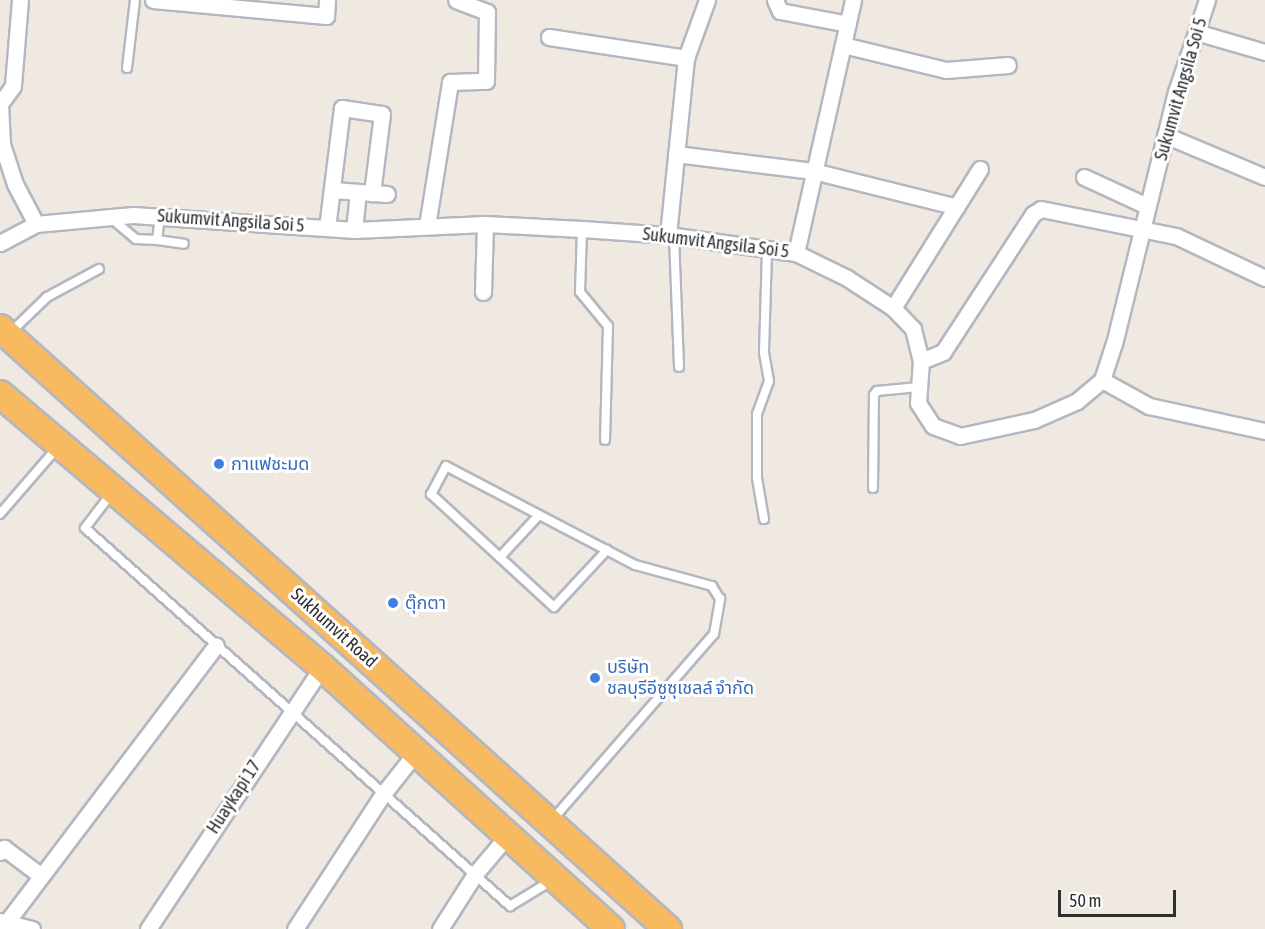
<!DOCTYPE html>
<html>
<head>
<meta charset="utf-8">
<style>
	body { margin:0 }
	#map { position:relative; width:1265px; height:929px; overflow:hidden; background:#efe9e1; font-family:"Asap Condensed","Noto Sans Thai",sans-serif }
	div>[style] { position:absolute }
	.roads { filter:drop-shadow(2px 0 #b4b7c1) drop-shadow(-2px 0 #b4b7c1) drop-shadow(0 2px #b4b7c1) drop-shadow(0 -2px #b4b7c1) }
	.service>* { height:8px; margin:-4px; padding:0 4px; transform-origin:4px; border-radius:4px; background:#fff }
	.minor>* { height:15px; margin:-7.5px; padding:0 7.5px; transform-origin:7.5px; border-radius:7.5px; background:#fff }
	.trunk>* { height:26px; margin:-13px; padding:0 13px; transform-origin:13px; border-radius:13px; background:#f8ba60 }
	.dots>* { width:16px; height:16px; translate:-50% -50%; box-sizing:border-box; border:3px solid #fff; border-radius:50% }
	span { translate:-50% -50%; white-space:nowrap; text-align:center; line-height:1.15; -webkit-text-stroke:6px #fff; paint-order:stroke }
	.street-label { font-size:18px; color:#2e2e2e }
	.shop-label { font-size:18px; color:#366cbe }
	.left { translate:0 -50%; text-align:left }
	.scale { position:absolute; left:1058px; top:890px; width:118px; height:27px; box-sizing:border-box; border:3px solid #2e2e2e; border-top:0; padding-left:8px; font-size:18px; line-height:21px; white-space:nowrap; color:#2e2e2e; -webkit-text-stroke:4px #fff; paint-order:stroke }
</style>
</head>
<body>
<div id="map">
	<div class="roads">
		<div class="service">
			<i style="left:127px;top:68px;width:68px;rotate:-83.3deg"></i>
			<i style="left:160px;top:216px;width:24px;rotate:97deg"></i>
			<i style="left:157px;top:240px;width:27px;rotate:8deg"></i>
			<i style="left:112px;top:219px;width:31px;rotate:40deg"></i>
			<i style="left:136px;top:239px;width:21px;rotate:3deg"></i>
			<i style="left:582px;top:229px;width:63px;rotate:91.8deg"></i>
			<i style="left:580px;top:292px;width:44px;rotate:50.5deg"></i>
			<i style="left:608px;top:326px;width:114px;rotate:91.5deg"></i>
			<i style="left:674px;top:236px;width:131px;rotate:87.8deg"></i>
			<i style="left:11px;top:332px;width:50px;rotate:-44.2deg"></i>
			<i style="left:47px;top:297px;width:59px;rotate:-28.3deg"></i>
			<i style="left:873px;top:488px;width:93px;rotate:-89.4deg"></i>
			<i style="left:874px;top:395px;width:5px;rotate:-53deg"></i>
			<i style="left:877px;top:391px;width:42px;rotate:-5.4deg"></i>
			<i style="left:111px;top:494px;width:43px;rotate:127.4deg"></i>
			<i style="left:85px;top:528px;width:569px;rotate:41.65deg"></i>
			<i style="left:510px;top:906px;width:48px;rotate:-31.4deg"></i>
			<i style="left:0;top:514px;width:87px;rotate:-49.2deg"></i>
			<i style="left:764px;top:519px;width:42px;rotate:-99.7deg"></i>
			<i style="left:757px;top:478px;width:64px;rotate:-90deg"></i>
			<i style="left:757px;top:414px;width:35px;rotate:-70deg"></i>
			<i style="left:769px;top:381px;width:29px;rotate:-100deg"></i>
			<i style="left:764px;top:352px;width:103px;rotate:-88.3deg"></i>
			<i style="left:500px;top:557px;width:57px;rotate:-47.1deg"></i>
			<i style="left:553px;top:819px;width:245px;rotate:-49deg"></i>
			<i style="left:714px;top:634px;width:36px;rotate:-80deg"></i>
			<i style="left:720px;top:599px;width:15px;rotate:-122deg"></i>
			<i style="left:712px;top:586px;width:80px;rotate:-164.7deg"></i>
			<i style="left:635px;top:565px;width:213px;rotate:-152.4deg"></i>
			<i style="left:446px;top:466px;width:32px;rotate:118deg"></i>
			<i style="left:431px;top:494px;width:167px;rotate:42.6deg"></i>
			<i style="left:554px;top:607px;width:78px;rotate:-47.1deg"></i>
		</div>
		<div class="minor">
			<i style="left:20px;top:0;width:86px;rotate:94.7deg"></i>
			<i style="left:13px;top:86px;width:22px;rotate:126deg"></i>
			<i style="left:0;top:104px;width:40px;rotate:87.1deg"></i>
			<i style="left:2px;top:144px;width:42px;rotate:72deg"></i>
			<i style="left:15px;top:184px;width:45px;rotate:62.3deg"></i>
			<i style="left:153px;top:0;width:174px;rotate:5.3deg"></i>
			<i style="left:326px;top:16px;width:16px;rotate:-86deg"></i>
			<i style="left:775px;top:0;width:12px;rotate:66deg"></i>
			<i style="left:780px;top:11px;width:69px;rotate:10.8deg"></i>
			<i style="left:1196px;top:32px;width:72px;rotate:16.2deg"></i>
			<i style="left:549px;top:37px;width:139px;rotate:8.7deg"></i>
			<i style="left:843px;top:45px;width:106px;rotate:13.6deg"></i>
			<i style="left:946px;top:70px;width:62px;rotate:-4.6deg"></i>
			<i style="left:1165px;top:135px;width:108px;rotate:22.8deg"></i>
			<i style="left:676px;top:154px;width:138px;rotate:7.1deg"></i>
			<i style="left:813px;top:171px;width:148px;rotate:14deg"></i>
			<i style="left:1084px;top:177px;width:69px;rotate:24.7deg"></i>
			<i style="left:333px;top:190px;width:54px;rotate:4.2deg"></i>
			<i style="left:427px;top:226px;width:146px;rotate:-80.9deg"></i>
			<i style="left:450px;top:82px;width:36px;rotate:-2deg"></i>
			<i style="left:486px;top:81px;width:69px;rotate:-89.2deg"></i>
			<i style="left:487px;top:12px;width:33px;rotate:-159deg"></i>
			<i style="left:327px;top:228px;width:121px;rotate:-82.9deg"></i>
			<i style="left:342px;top:108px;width:40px;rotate:8.5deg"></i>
			<i style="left:382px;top:114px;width:80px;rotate:97.2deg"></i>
			<i style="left:354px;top:230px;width:38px;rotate:-84deg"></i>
			<i style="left:668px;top:235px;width:178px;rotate:-84.2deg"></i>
			<i style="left:686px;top:58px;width:62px;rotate:-70.1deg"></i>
			<i style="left:0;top:243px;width:41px;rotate:-27.8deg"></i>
			<i style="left:36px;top:224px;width:97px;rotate:-5.3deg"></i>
			<i style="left:133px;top:215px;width:222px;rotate:3.9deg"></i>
			<i style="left:354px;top:230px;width:131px;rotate:-2.6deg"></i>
			<i style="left:485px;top:224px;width:97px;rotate:3deg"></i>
			<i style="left:582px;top:229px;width:86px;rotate:4deg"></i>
			<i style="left:668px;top:235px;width:129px;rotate:8deg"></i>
			<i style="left:796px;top:253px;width:57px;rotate:26.1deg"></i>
			<i style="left:847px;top:278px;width:55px;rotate:33.1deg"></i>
			<i style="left:893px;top:308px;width:29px;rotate:46deg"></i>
			<i style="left:913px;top:329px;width:33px;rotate:76deg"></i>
			<i style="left:921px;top:361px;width:42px;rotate:94.1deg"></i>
			<i style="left:918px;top:403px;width:27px;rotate:57deg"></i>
			<i style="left:933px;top:426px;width:29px;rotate:20deg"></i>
			<i style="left:960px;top:436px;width:76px;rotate:-12.2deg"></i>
			<i style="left:1034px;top:420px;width:47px;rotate:-23.8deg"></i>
			<i style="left:1077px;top:401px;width:33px;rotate:-40deg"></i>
			<i style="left:1102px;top:380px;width:38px;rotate:-72deg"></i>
			<i style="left:1114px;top:344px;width:260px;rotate:-76.2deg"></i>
			<i style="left:1176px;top:92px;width:97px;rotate:-71.4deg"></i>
			<i style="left:796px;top:253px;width:259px;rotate:-77.3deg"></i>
			<i style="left:483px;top:292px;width:68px;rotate:-88.3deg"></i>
			<i style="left:893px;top:308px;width:164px;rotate:-58deg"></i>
			<i style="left:921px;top:361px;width:24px;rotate:-22deg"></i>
			<i style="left:943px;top:352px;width:165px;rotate:-56.9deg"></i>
			<i style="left:1033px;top:214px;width:9px;rotate:-32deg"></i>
			<i style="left:1041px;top:209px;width:138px;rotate:11.3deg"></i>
			<i style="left:1176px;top:236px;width:98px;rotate:25.3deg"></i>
			<i style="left:1102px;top:380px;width:54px;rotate:29deg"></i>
			<i style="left:1149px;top:406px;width:119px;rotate:12.2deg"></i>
			<i style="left:0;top:852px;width:6px;rotate:-45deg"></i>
			<i style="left:4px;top:848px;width:45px;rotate:36.9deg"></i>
			<i style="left:0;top:921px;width:33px;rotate:14deg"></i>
			<i style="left:6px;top:923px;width:348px;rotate:-52.9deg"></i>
			<i style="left:148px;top:929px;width:315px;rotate:-56.4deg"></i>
			<i style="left:295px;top:929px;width:161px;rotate:-56.9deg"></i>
			<i style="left:383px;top:794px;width:55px;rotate:-51.7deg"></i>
			<i style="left:440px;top:929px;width:65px;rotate:-57.5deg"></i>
			<i style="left:475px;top:874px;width:51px;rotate:-49.8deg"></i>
		</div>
		<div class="trunk">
			<i style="left:0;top:328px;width:899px;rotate:41.98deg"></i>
			<i style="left:0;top:394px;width:422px;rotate:40.3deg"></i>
			<i style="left:322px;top:667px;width:390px;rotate:42.2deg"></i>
		</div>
	</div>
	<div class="dots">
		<i style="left:219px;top:464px;background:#3f7fe0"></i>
		<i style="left:393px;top:603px;background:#3f7fe0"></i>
		<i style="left:595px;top:678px;background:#3f7fe0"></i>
	</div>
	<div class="street-label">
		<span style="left:1181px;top:89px;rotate:-74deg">Sukumvit Angsila Soi 5</span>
		<span style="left:231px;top:221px;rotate:4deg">Sukumvit Angsila Soi 5</span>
		<span style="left:716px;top:243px;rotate:7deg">Sukumvit Angsila Soi 5</span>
		<span style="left:334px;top:628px;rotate:42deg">Sukhumvit Road</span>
		<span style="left:234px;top:797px;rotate:-57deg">Huaykapi 17</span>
	</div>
	<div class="shop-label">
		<span class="left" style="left:231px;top:464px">กาแฟชะมด</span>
		<span class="left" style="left:405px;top:603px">ตุ๊กตา</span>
		<span class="left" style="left:607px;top:678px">บริษัท<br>ชลบุรีอีซูซุเชลล์ จำกัด</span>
	</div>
	<div class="scale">50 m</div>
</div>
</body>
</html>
